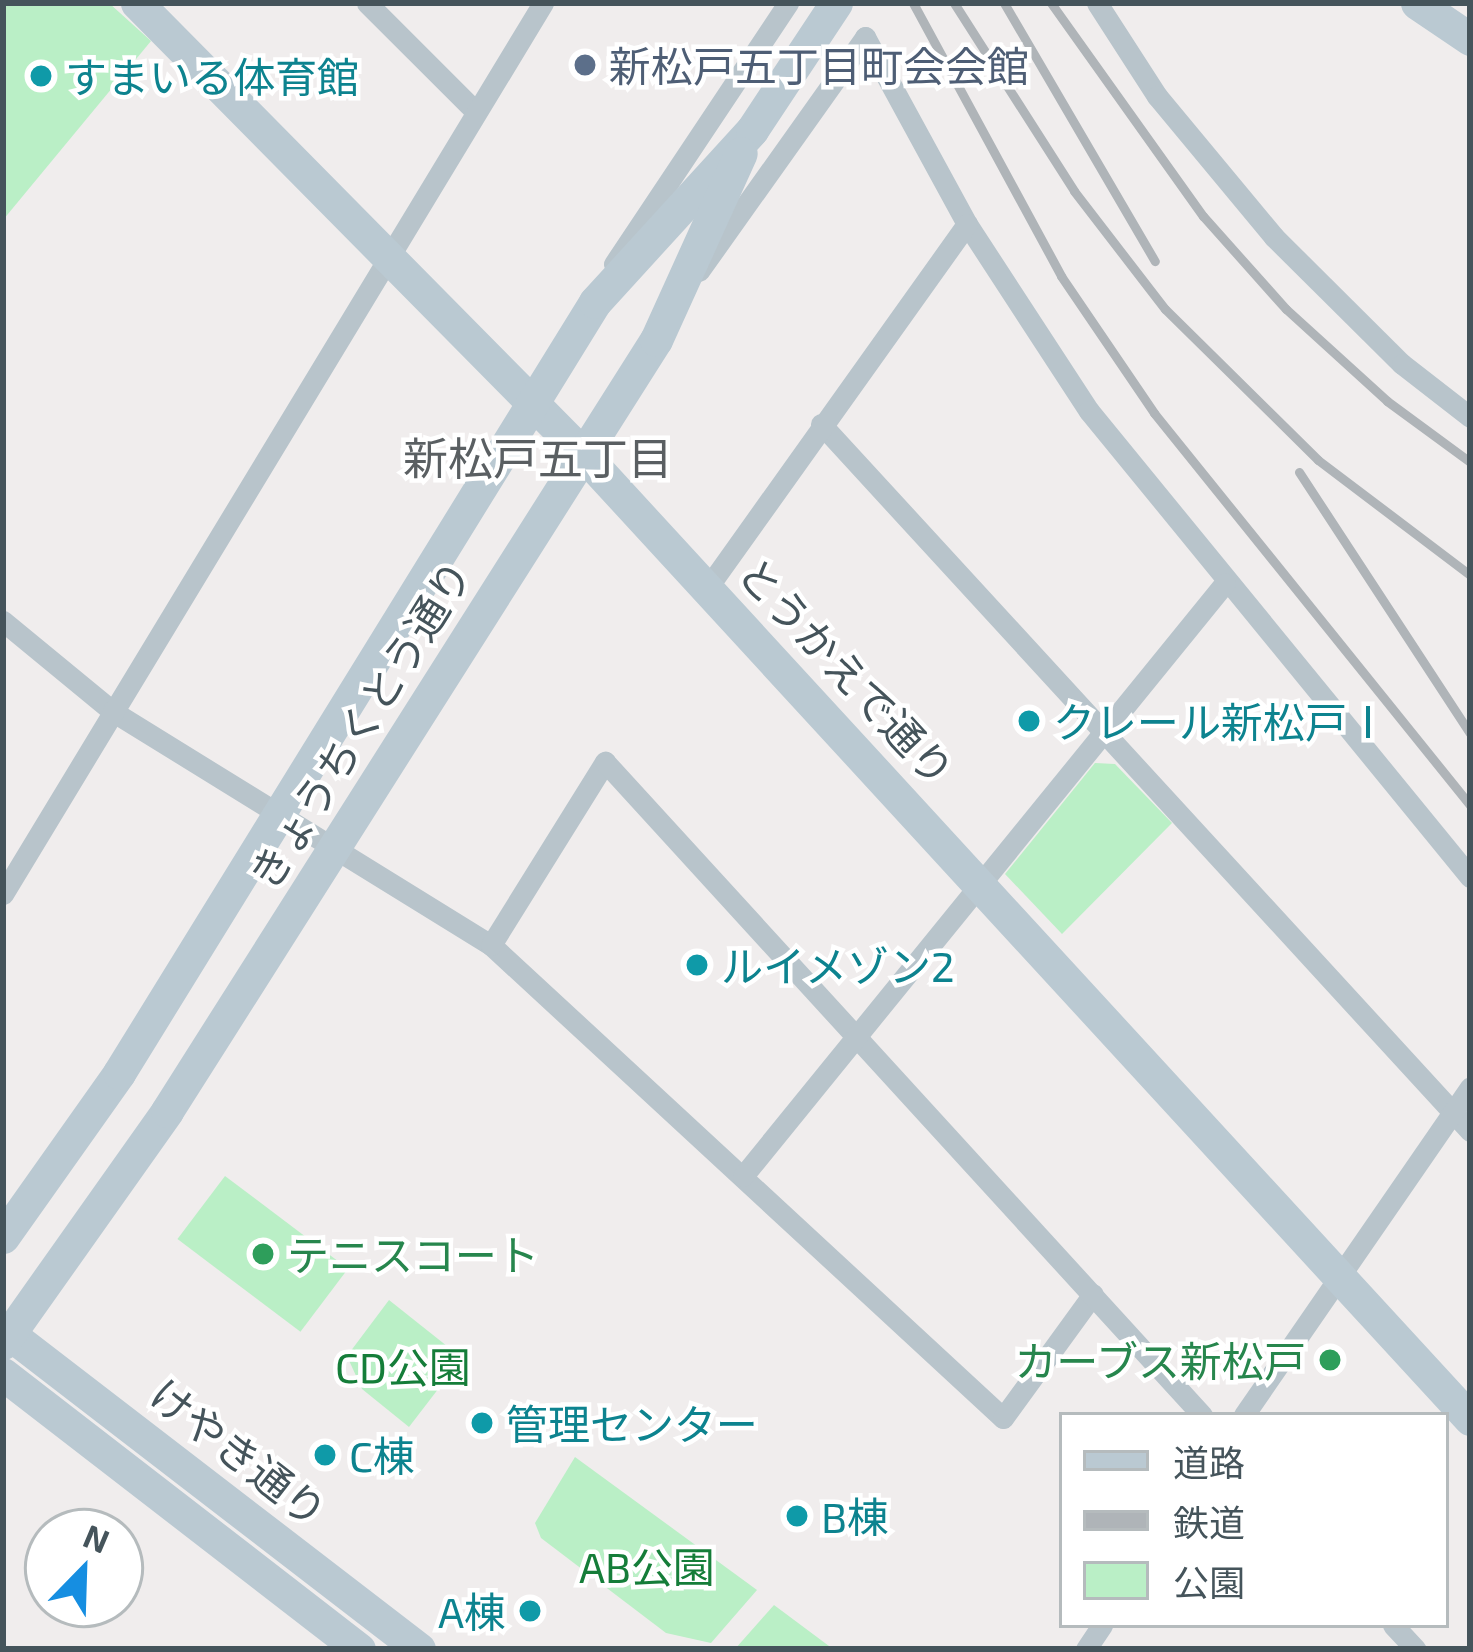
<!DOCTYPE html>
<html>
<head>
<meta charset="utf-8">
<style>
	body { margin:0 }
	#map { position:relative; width:1473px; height:1652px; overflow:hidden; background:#f0eded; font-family:"Exo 2","Noto Sans JP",sans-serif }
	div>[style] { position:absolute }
	.green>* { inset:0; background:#baefc6; transform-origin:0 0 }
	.street>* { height:21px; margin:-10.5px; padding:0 10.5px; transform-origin:10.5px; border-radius:10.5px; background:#b8c4cb }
	.secondary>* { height:33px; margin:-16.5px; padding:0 16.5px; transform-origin:16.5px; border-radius:16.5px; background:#bac9d2 }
	.rail>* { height:9px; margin:-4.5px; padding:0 4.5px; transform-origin:4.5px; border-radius:4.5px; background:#afb4b8 }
	.dots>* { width:33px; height:33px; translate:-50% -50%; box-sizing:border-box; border:6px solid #fff; border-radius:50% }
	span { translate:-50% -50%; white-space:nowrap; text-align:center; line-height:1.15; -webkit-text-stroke:9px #fff; paint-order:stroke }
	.service-label { font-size:42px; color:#4e5e75 }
	.left { translate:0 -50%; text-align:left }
	.culture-label { font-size:42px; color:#0d838f }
	.right { translate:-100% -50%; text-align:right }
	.street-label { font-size:42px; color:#45545b }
	.leisure-label { font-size:42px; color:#27864d }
	.park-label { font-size:42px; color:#157d39 }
	.neighbourhood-label { font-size:45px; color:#5a5f62 }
	.frame { position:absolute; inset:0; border:6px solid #45545b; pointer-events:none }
	.legend { position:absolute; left:1059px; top:1412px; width:390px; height:216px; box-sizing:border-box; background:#fff; border:3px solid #b5bbbd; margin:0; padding:15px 21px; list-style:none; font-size:36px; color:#45545b }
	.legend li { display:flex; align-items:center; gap:24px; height:60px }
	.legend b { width:60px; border:3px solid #b5bbbd }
	.north { position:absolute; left:24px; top:1508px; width:120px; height:120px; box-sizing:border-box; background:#fff; border:3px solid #b5bbbd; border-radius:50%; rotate:23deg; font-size:33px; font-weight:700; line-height:48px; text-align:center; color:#45545b }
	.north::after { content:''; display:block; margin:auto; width:42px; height:54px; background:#168ee1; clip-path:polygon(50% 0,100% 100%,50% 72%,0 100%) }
</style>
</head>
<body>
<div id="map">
	<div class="green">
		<i style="clip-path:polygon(3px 3px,109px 3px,151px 41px,3px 220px)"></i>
		<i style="clip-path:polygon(1095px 763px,1115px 764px,1172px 823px,1062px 934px,1005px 874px)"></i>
		<i style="left:225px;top:1176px;width:154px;height:79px;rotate:37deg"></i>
		<i style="clip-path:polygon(389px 1300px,462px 1358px,409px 1427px,362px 1389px,347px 1356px)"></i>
		<i style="clip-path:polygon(575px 1457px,757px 1590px,711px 1643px,666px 1633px,541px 1538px,535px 1523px)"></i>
		<i style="clip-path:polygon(774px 1605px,833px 1649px,735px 1649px)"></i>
	</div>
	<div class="street">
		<i style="left:367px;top:3px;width:153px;rotate:45deg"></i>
		<i style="left:1097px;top:3px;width:111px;rotate:57.2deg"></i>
		<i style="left:1157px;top:96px;width:183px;rotate:50.3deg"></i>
		<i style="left:1274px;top:237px;width:180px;rotate:44.8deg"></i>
		<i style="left:1402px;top:364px;width:86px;rotate:37.9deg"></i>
		<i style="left:614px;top:264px;width:314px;rotate:-56.3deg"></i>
		<i style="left:699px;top:271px;width:287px;rotate:-54.6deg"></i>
		<i style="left:865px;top:37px;width:213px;rotate:61.4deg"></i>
		<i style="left:967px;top:224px;width:223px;rotate:56.9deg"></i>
		<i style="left:1089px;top:411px;width:602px;rotate:50.73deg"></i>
		<i style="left:821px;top:424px;width:960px;rotate:47.45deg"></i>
		<i style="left:708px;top:587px;width:446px;rotate:-54.5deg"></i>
		<i style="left:3px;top:621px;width:141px;rotate:39.5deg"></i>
		<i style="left:112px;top:711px;width:445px;rotate:31.7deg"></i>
		<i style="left:491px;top:945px;width:697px;rotate:42.73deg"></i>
		<i style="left:1003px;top:1418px;width:153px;rotate:-54deg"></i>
		<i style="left:3px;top:894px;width:1042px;rotate:-58.78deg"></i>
		<i style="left:491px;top:945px;width:216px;rotate:-58.1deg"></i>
		<i style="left:605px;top:762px;width:885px;rotate:47.57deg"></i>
		<i style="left:743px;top:1176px;width:764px;rotate:-50.9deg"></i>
		<i style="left:1244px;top:1415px;width:398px;rotate:-55.4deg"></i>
		<i style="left:1393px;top:1625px;width:33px;rotate:47deg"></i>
		<i style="left:1086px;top:1649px;width:29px;rotate:-56deg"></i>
	</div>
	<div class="secondary">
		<i style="left:137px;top:3px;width:633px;rotate:45.32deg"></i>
		<i style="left:582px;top:453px;width:1312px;rotate:47.41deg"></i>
		<i style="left:1417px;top:3px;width:64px;rotate:34.2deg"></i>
		<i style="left:3px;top:1237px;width:201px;rotate:-54.7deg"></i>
		<i style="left:119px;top:1073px;width:906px;rotate:-58.31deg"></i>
		<i style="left:595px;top:302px;width:233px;rotate:-47.6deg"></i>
		<i style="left:752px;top:130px;width:152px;rotate:-56.5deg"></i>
		<i style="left:3px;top:1329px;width:525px;rotate:37.57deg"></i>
		<i style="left:3px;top:1343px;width:284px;rotate:-54.7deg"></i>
		<i style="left:167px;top:1111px;width:913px;rotate:-57.62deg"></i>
		<i style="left:656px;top:340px;width:205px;rotate:-65.6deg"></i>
		<i style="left:3px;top:1374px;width:450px;rotate:37.7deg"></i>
	</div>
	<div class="rail">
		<i style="left:913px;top:3px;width:311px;rotate:61.5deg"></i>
		<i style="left:1061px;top:276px;width:166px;rotate:55.8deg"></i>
		<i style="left:1154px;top:413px;width:504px;rotate:51.13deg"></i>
		<i style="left:954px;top:3px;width:223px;rotate:57.4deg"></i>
		<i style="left:1074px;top:191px;width:149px;rotate:52.4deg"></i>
		<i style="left:1165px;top:309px;width:215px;rotate:44.6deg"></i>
		<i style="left:1318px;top:460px;width:191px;rotate:37.1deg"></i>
		<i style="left:1004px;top:3px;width:299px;rotate:59.7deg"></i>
		<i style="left:1051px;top:3px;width:262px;rotate:54.5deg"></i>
		<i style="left:1203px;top:216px;width:125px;rotate:48.3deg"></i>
		<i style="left:1286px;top:309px;width:137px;rotate:42.3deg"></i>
		<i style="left:1387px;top:401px;width:103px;rotate:36.3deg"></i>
		<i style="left:1299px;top:472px;width:312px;rotate:56.8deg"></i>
	</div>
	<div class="dots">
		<i style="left:585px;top:65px;background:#5c6f8a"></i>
		<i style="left:41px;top:76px;background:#0f9aa8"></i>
		<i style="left:1029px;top:721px;background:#0f9aa8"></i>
		<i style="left:697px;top:965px;background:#0f9aa8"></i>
		<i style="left:263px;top:1254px;background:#2e9e5b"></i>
		<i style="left:1330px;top:1360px;background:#2e9e5b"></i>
		<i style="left:482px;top:1423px;background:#0f9aa8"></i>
		<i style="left:325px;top:1455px;background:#0f9aa8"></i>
		<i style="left:797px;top:1516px;background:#0f9aa8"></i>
		<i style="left:530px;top:1611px;background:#0f9aa8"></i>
	</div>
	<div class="service-label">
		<span class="left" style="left:609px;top:65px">新松戸五丁目町会会館</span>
	</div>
	<div class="culture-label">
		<span class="left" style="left:65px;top:76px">すまいる体育館</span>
		<span class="left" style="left:1053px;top:721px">クレール新松戸Ⅰ</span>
		<span class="left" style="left:721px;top:965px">ルイメゾン2</span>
		<span class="left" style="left:506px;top:1423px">管理センター</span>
		<span class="left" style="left:349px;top:1455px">C棟</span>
		<span class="left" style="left:821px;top:1516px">B棟</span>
		<span class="right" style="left:506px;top:1611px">A棟</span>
	</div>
	<div class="street-label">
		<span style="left:847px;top:671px;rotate:47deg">とうかえで通り</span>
		<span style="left:359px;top:724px;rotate:-58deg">きょうちくとう通り</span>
		<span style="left:239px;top:1452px;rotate:38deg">けやき通り</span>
	</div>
	<div class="leisure-label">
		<span class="left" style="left:287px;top:1254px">テニスコート</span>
		<span class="right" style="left:1306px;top:1360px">カーブス新松戸</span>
	</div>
	<div class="park-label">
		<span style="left:403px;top:1366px">CD公園</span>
		<span style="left:647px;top:1566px">AB公園</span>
	</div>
	<div class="neighbourhood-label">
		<span style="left:538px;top:458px">新松戸五丁目</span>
	</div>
	<div class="frame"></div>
	<ul class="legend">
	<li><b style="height:15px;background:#bac9d2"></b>道路</li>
	<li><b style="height:15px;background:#afb4b8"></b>鉄道</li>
	<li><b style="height:33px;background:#baefc6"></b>公園</li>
	</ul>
	<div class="north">N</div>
</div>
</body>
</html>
